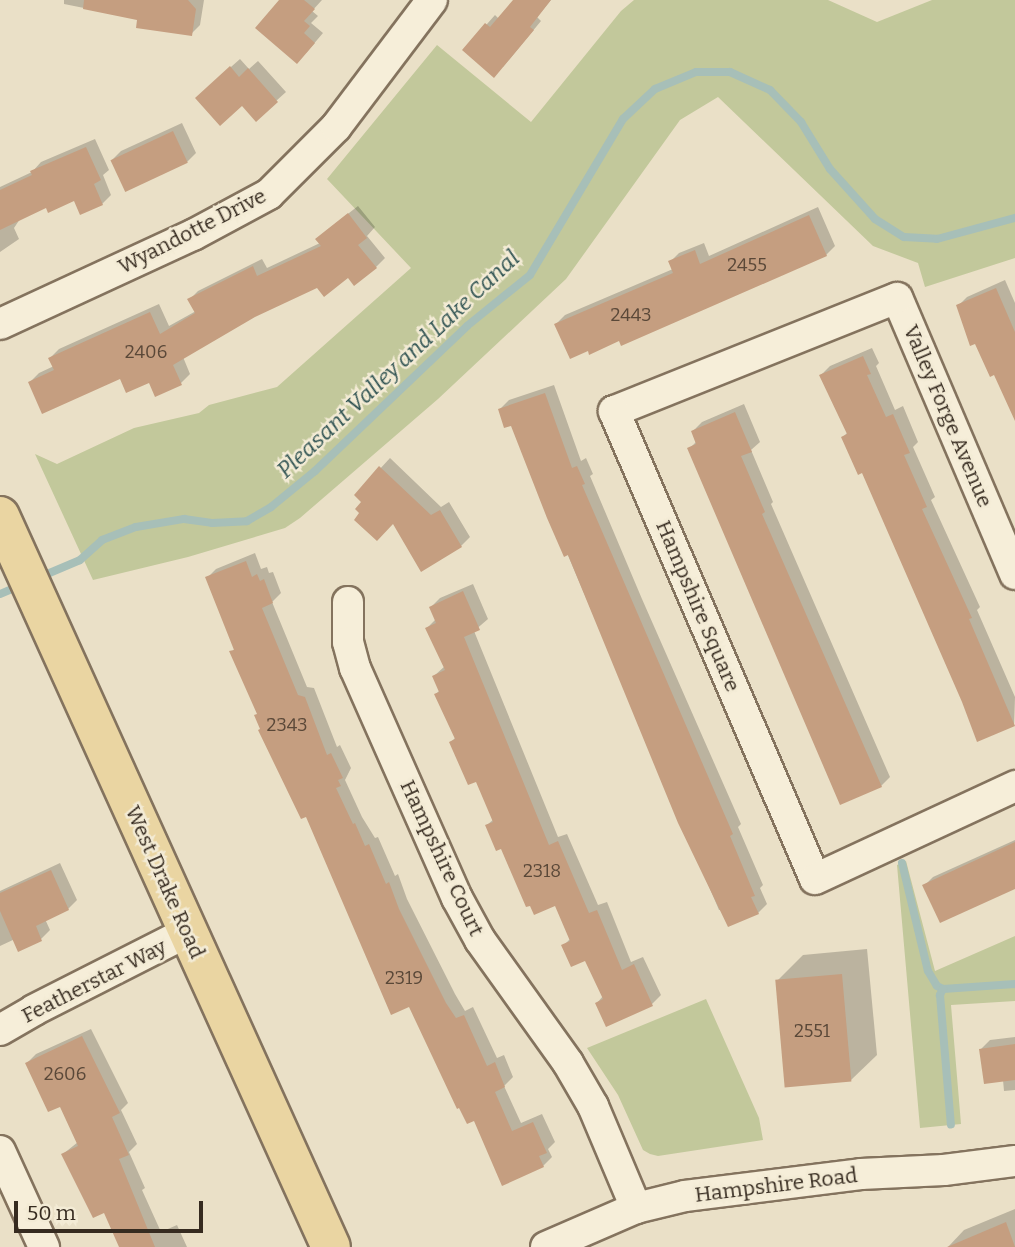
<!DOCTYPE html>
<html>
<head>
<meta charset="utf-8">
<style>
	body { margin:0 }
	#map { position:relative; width:1015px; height:1247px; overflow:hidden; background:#eae0c7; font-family:Bitter,serif }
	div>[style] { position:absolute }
	.green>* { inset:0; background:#c2c89b }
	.shadow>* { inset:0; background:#0003 }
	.stream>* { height:8px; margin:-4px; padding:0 4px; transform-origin:4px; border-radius:4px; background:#a7bfb8 }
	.building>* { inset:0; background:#c59e80; transform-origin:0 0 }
	.roads { filter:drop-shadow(2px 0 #84735e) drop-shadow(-2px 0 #84735e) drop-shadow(0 2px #84735e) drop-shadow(0 -2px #84735e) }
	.minor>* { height:30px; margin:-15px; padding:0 15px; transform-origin:15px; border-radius:15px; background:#f6eed9 }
	.major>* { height:38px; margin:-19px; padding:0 19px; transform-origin:19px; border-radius:19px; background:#ead5a2 }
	span { translate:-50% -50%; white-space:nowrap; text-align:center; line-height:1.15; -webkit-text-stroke:5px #f3ebd5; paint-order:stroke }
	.number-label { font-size:18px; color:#5a4838 }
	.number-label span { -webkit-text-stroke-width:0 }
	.street-label { font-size:21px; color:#362b20 }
	.water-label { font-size:23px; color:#315453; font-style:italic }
	.scale { position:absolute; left:14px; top:1201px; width:189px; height:32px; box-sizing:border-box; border:4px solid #362b20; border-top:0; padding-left:9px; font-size:21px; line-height:24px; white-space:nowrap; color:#362b20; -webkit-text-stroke:5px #f3ebd5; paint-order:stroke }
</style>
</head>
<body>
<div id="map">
	<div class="green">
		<i style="clip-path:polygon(634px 0,828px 0,877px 22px,932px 0,1015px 0,1015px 258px,925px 287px,918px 263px,873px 246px,718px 97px,680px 120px,566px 279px,438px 399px,300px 518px,285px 528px,188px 557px,93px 580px,35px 454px,57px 464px,134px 428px,199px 413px,209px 405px,277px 387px,411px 268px,327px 179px,437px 45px,531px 122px,621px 11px)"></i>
		<i style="clip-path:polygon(906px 861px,935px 971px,1015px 936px,1015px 1001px,951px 1005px,961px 1124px,920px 1128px,897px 865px)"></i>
		<i style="clip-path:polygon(706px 999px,759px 1118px,763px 1140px,658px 1156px,650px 1154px,643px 1150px,618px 1095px,587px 1048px)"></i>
	</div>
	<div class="shadow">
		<i style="clip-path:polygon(64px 0,204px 0,200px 25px,191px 34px,139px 19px,64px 4px)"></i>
		<i style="clip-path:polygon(281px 0,322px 0,312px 11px,318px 16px,311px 23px,323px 33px,306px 53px)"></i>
		<i style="clip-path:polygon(515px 0,551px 0,537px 17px,541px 21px,503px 67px,464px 50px,495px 15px,499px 19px)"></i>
		<i style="clip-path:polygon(240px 59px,249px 69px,258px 61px,286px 92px,256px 119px,242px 103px,206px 89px)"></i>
		<i style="clip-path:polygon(182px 123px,196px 153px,187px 162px,112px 160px,121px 151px)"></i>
		<i style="clip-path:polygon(95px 139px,109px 170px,103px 175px,111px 195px,102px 204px,75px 199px,47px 206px,20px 219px,14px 228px,19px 239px,0 252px,0 187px,32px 172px,41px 162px)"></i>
		<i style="clip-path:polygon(358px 206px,375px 227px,367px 236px,385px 258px,376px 267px,317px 286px,254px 316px,183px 357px,190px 374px,181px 383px,121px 376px,30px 382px,39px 373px,54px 366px,50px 358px,59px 349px,159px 304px,169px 326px,196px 311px,189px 300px,198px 291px,262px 259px,267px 268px,320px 243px,326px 231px)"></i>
		<i style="clip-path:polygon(818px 207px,835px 246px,826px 255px,620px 339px,556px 324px,565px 315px,673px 269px,670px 262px,679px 253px,704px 243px,709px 256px)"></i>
		<i style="clip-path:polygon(1005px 280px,1015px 303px,1015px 396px,958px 306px,967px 297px)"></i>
		<i style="clip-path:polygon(872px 348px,879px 363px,876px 366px,895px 410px,903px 406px,918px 442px,913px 447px,935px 497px,931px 500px,980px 607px,977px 610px,1015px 697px,1014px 725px,964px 701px,863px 471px,843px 437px,848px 432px,821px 375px,830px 366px)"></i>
		<i style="clip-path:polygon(554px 385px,581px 461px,586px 458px,593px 474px,590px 476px,642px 599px,741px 824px,738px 827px,763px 885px,760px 888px,767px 904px,758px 913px,719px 910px,512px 424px,500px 409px,509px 400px)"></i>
		<i style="clip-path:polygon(744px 404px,760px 442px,751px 450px,773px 502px,771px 504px,890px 777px,881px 786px,689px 449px,697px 441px,693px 431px,702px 422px)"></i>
		<i style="clip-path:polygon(390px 458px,441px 507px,449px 502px,470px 537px,461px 546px,393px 522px,356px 495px)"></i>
		<i style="clip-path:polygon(255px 553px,261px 569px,267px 567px,269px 573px,273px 572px,281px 593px,272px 602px,307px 687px,314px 688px,337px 747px,340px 745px,351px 768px,345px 780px,362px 817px,375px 838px,378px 837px,395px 876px,398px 874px,407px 899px,455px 994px,465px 1011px,473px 1007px,497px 1058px,504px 1055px,513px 1077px,504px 1086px,521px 1123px,542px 1114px,555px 1142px,548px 1149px,552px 1157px,543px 1166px,475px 1119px,409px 1004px,262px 728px,259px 713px,232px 652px,235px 648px,207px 578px,216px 569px)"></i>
		<i style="clip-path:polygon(473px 584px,488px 619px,474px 631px,558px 837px,567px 834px,598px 905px,607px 902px,631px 962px,643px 957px,661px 995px,652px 1004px,597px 1003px,603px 996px,586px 959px,564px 945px,571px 938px,556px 904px,501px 847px,487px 825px,494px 819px,477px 779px,451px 742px,456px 737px,436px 694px,440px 690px,434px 676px,445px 666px,427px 628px,436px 619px,431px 607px,440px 598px)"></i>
		<i style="clip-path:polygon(1015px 840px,1015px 888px,924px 886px,933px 877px)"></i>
		<i style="clip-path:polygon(60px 863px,77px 900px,68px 909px,45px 919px,50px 930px,41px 939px,19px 949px,15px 939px,0 946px,0 891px)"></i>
		<i style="clip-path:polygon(867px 949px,877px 1055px,851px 1080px,777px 981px,803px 955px)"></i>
		<i style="clip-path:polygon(91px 1029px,128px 1103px,121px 1110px,137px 1144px,129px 1152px,145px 1188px,142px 1190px,161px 1232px,177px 1225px,187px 1247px,121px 1247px,104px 1210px,63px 1154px,78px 1142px,61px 1105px,27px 1063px,36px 1054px)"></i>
		<i style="clip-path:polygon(1015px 1037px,1015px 1090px,1004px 1091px,1003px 1080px,981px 1049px,990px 1040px)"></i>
		<i style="clip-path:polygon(1015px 1209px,1015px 1247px,948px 1247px,964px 1230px)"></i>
	</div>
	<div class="stream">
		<i style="left:40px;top:577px;width:43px;rotate:-23deg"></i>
		<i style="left:80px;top:560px;width:30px;rotate:-42deg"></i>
		<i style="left:102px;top:540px;width:36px;rotate:-21deg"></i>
		<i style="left:136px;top:527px;width:49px;rotate:-9.5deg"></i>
		<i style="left:184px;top:519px;width:28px;rotate:8deg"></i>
		<i style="left:212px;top:523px;width:35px;rotate:-3deg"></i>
		<i style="left:247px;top:521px;width:28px;rotate:-30deg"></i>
		<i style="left:271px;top:507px;width:57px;rotate:-39.3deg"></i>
		<i style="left:315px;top:471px;width:210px;rotate:-43.6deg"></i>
		<i style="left:467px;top:326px;width:81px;rotate:-39deg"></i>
		<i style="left:530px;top:275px;width:182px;rotate:-59.2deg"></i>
		<i style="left:623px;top:119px;width:44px;rotate:-43.2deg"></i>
		<i style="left:655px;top:89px;width:44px;rotate:-22.5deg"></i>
		<i style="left:696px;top:72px;width:34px"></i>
		<i style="left:730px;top:72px;width:44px;rotate:24.2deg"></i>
		<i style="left:770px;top:90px;width:45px;rotate:45.9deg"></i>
		<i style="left:801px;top:122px;width:55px;rotate:58.3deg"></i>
		<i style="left:830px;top:169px;width:67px;rotate:48deg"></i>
		<i style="left:875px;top:219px;width:34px;rotate:32deg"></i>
		<i style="left:904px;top:237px;width:33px;rotate:3deg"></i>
		<i style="left:937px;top:239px;width:81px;rotate:-15.1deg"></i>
		<i style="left:0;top:594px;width:23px;rotate:-23deg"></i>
		<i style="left:902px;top:863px;width:111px;rotate:76.5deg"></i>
		<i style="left:928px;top:971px;width:17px;rotate:59deg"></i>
		<i style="left:937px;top:986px;width:7px;rotate:27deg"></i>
		<i style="left:943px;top:989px;width:72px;rotate:-4deg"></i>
		<i style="left:943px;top:989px;width:7px;rotate:117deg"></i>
		<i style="left:940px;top:995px;width:130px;rotate:85.2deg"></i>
	</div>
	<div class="building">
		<i style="clip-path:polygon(84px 0,188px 0,196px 9px,192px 36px,136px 28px,137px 20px,83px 9px)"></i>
		<i style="clip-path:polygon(279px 0,304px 0,315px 9px,304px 21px,310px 26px,304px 33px,315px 43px,297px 64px,255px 28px)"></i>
		<i style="clip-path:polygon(513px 0,551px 0,530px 27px,534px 30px,494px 78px,462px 50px,485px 23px,490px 27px)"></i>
		<i style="clip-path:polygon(230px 66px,239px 77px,248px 68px,278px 102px,256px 122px,242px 106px,220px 126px,195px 98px)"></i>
		<i style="left:173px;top:131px;width:35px;height:69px;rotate:65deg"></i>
		<i style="clip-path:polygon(86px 147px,101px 180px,94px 184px,103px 205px,80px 215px,74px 201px,48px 213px,46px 208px,0 230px,0 190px,32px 175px,30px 171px)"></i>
		<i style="clip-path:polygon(348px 213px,367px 238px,358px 245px,377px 268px,354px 286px,348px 278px,324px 297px,317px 288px,255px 317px,173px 365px,182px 385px,155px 397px,149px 383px,126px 393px,120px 379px,42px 414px,28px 382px,54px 370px,48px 358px,150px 312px,160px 334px,195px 313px,187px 299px,253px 266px,257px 276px,321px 246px,315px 239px)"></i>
		<i style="clip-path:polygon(809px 215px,827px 256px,621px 346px,619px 341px,589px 355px,588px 351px,570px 359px,554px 324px,673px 273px,668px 261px,695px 250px,700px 264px)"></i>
		<i style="clip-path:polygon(996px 288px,1015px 332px,1015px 421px,994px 375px,990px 377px,975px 344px,970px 346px,956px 305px)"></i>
		<i style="clip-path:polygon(863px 356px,871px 374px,867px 375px,886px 417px,893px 414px,910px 453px,904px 455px,927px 507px,922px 509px,972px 618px,969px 619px,1015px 726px,977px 742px,962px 702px,862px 473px,858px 475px,841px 437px,847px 434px,819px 375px)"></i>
		<i style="clip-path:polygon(545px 393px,572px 468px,577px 466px,585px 484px,582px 485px,733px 834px,730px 836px,755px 896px,751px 897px,759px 914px,728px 927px,678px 823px,568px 555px,564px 557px,547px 518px,511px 426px,504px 428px,498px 409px)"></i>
		<i style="clip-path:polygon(735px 412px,752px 452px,741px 456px,765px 512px,762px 514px,882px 787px,840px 805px,687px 448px,696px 444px,691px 431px)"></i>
		<i style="clip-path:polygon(379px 466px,431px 515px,440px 510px,462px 547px,421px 572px,393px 524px,377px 541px,354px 520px,359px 513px,355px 509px,361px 502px,354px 495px)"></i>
		<i style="clip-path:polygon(246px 561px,252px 577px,257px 574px,260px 581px,264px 579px,273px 603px,262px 608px,298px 695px,305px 697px,327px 755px,331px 753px,343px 778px,338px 780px,341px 786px,336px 788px,353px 824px,355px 823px,365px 846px,369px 844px,386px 884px,389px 882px,399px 909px,446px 1003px,456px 1018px,464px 1015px,487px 1066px,495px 1062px,505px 1087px,495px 1092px,512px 1131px,533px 1122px,547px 1153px,539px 1156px,544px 1167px,502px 1186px,474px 1121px,467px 1124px,459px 1108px,457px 1109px,409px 1007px,391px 1015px,306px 817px,301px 819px,258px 730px,260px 729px,254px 715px,257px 714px,229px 651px,234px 650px,205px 577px)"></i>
		<i style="clip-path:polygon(463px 591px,480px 630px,464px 637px,549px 845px,558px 841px,589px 913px,597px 910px,622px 970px,634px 964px,653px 1006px,606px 1027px,595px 1003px,603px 999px,585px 961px,571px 967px,561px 945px,570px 941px,555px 906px,534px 915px,530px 906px,526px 907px,501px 849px,496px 851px,485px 825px,493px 822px,476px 782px,468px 785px,449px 742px,455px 739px,434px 694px,439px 692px,432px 676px,445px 670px,425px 628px,436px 623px,429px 607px)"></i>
		<i style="clip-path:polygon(1015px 842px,1015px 889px,940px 923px,922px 885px)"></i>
		<i style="clip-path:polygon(51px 870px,69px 910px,36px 926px,42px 941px,18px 952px,0 911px,0 893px)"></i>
		<i style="left:842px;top:974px;width:108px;height:67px;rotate:85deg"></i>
		<i style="clip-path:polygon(82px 1036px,120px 1113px,112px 1117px,129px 1155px,119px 1159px,155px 1247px,119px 1247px,104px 1213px,93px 1218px,61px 1154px,78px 1146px,60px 1107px,48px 1112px,25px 1063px)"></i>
		<i style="clip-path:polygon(1015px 1044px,1015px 1080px,984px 1084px,979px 1049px)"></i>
		<i style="clip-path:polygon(1006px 1222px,1015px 1247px,947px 1247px)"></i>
	</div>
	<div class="roads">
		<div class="minor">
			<i style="left:0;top:324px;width:213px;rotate:-24.8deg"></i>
			<i style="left:193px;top:235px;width:86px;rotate:-28.3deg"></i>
			<i style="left:269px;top:194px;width:95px;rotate:-45deg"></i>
			<i style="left:336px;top:127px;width:159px;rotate:-52.9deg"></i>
			<i style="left:1015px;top:574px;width:300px;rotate:-113.1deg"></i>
			<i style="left:897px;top:298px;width:305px;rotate:158.2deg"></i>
			<i style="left:614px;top:411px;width:509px;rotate:66.76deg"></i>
			<i style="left:815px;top:879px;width:221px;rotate:-24.9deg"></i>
			<i style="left:348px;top:602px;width:40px;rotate:90deg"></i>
			<i style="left:348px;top:642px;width:27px;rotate:75deg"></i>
			<i style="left:355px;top:668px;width:252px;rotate:66.1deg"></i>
			<i style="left:457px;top:898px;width:48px;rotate:61.3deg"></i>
			<i style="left:480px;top:940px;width:151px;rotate:54.4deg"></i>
			<i style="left:568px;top:1063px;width:50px;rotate:59.8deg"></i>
			<i style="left:593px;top:1106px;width:111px;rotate:67.1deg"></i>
			<i style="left:0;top:1030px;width:39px;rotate:-30deg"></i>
			<i style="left:34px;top:1010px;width:173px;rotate:-26.9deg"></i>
			<i style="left:0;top:1151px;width:106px;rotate:65.4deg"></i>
			<i style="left:546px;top:1247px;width:98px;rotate:-23.4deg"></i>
			<i style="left:636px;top:1208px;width:50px;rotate:-13.8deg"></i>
			<i style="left:685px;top:1196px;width:177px;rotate:-7.1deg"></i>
			<i style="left:861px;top:1174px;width:83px;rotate:-2.8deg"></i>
			<i style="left:944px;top:1170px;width:72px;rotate:-7.2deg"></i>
		</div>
		<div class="major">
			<i style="left:0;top:516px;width:802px;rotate:65.64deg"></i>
		</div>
	</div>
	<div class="number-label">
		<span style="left:747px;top:265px">2455</span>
		<span style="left:631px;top:315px">2443</span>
		<span style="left:146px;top:352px">2406</span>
		<span style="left:287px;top:725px">2343</span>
		<span style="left:542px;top:871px">2318</span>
		<span style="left:404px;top:978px">2319</span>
		<span style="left:812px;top:1031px">2551</span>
		<span style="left:65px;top:1074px">2606</span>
	</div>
	<div class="street-label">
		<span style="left:192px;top:231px;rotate:-27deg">Wyandotte Drive</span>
		<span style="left:948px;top:416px;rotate:67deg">Valley Forge Avenue</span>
		<span style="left:698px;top:606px;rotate:67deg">Hampshire Square</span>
		<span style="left:442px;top:858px;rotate:65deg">Hampshire Court</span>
		<span style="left:165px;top:882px;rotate:66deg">West Drake Road</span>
		<span style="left:94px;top:981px;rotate:-27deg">Featherstar Way</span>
		<span style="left:776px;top:1185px;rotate:-7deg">Hampshire Road</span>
	</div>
	<div class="water-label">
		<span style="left:398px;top:364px;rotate:-43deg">Pleasant Valley and Lake Canal</span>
	</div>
	<div class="scale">50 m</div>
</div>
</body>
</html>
